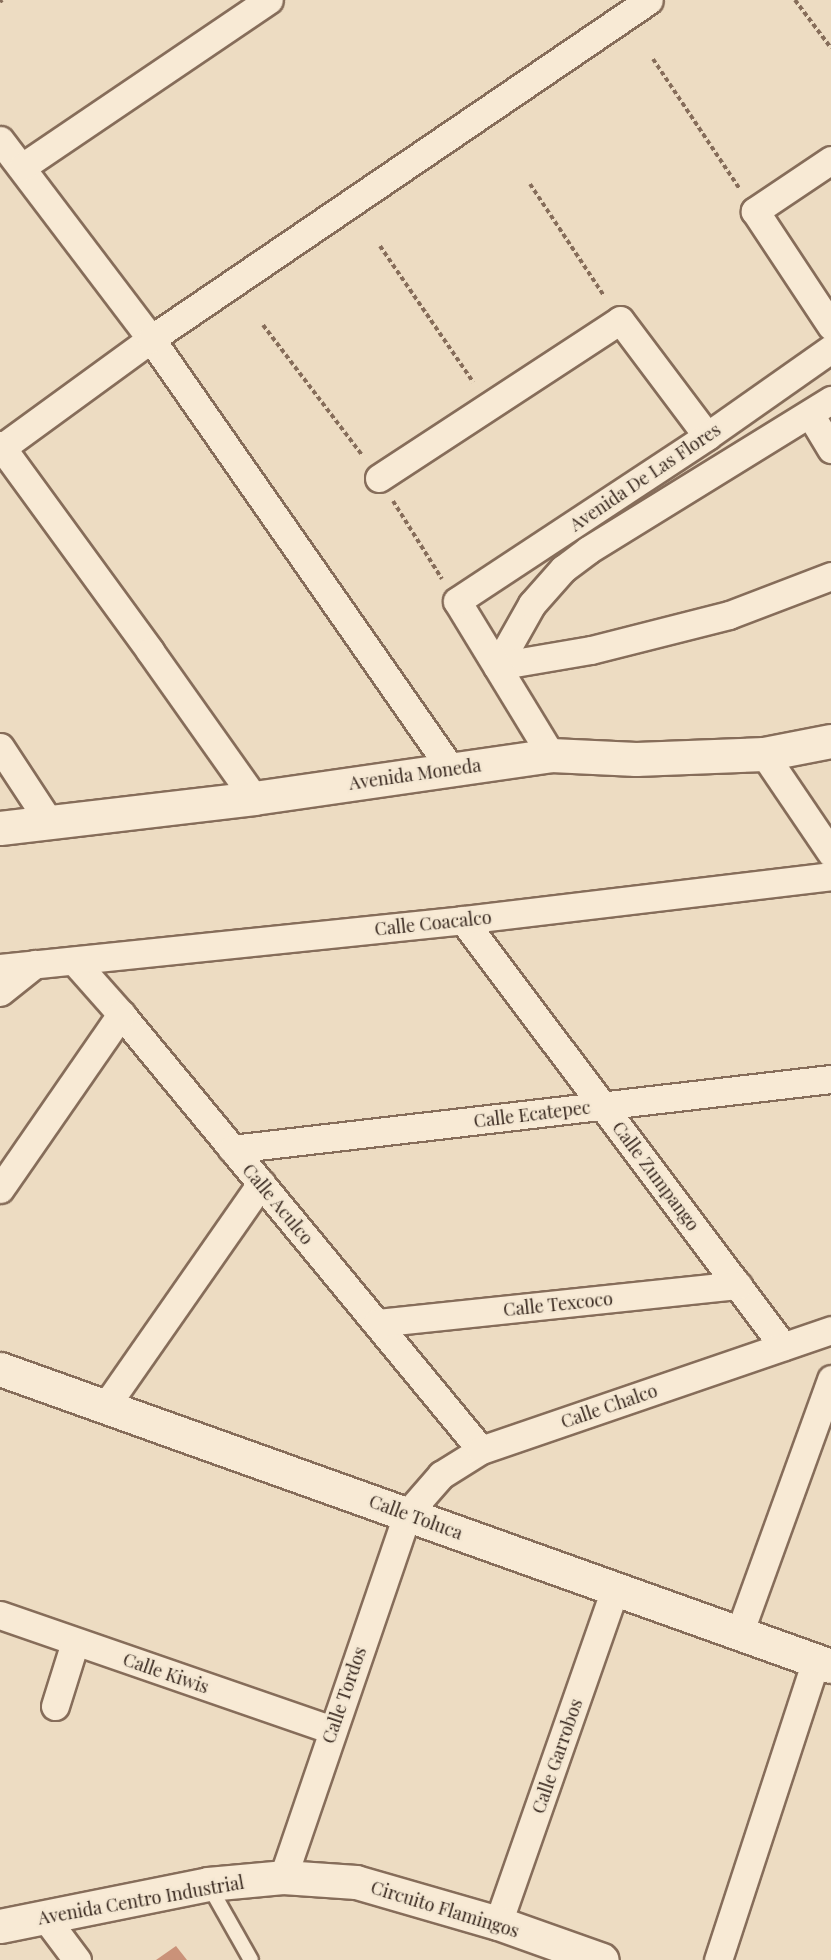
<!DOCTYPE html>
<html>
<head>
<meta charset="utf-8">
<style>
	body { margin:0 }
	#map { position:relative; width:831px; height:1960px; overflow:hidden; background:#eddcc2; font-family:"Playfair Display",serif }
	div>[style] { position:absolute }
	.building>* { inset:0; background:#ca9279 }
	.path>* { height:4px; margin-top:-2px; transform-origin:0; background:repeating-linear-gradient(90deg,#866d5a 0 4.5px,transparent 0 7.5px) }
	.roads { filter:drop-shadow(2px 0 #866d5a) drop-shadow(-2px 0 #866d5a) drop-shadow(0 2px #866d5a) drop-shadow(0 -2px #866d5a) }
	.service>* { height:14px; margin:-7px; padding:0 7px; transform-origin:7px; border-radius:7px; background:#f8ead5 }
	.minor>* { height:27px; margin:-13.5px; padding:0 13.5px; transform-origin:13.5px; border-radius:13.5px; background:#f8ead5 }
	.secondary>* { height:33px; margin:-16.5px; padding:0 16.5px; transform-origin:16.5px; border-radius:16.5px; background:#f8ead5 }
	span { translate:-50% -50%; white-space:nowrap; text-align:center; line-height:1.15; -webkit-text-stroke:4.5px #f4e7d2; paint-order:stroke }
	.street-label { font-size:18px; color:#37271e }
</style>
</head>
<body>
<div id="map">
	<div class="building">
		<i style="clip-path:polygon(176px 1946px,187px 1960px,156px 1960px)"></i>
	</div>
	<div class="path">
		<i style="left:795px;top:0;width:60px;rotate:53.1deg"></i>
		<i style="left:0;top:2px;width:3px;rotate:-45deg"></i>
		<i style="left:653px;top:59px;width:155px;rotate:56.3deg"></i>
		<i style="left:530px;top:184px;width:134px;rotate:56.5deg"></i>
		<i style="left:380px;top:246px;width:165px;rotate:55.6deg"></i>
		<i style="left:263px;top:325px;width:163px;rotate:52.7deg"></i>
		<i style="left:393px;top:501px;width:92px;rotate:57.9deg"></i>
	</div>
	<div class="roads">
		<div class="service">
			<i style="left:208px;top:1884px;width:87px;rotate:60.5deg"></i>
		</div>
		<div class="minor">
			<i style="left:0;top:140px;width:250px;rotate:52.8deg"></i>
			<i style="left:151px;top:339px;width:524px;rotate:55.1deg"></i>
			<i style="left:831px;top:160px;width:92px;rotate:146.1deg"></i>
			<i style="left:755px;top:211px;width:138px;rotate:56.5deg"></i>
			<i style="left:22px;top:167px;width:298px;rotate:-34.1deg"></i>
			<i style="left:810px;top:414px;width:41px;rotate:59deg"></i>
			<i style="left:0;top:445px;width:255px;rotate:53.9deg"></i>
			<i style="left:150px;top:651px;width:180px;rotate:54.7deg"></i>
			<i style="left:0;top:449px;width:187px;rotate:-36.1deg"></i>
			<i style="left:151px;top:339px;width:602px;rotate:-34.24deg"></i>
			<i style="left:379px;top:478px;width:288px;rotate:-33.2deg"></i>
			<i style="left:620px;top:320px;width:145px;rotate:53.1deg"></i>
			<i style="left:497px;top:666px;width:71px;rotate:-60.6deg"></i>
			<i style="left:532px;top:604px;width:47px;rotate:-48.5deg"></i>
			<i style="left:563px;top:569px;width:31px;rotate:-37deg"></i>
			<i style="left:588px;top:550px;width:286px;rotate:-31.7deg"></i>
			<i style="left:497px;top:666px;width:95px;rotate:-9.7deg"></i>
			<i style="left:591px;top:650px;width:142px;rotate:-14.2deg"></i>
			<i style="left:729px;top:615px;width:109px;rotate:-20.9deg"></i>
			<i style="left:0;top:747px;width:91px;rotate:56.7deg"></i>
			<i style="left:764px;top:754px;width:120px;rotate:55.9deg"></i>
			<i style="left:551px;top:755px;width:180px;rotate:-121.4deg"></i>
			<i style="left:457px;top:601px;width:300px;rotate:-33.4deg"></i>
			<i style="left:707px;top:436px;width:151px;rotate:-35.1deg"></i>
			<i style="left:463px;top:920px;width:533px;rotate:53.09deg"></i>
			<i style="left:74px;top:961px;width:71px;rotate:48.4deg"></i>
			<i style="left:121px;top:1014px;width:565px;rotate:50.45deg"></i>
			<i style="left:0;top:968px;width:465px;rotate:-5.9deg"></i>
			<i style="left:463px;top:920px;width:371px;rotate:-6.8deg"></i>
			<i style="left:0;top:992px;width:45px;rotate:-38.7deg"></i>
			<i style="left:232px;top:1149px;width:603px;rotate:-6.67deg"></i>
			<i style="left:0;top:1189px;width:213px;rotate:-55.3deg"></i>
			<i style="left:377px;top:1323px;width:363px;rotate:-6deg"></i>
			<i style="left:105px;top:1407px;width:273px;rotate:-55.1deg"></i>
			<i style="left:0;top:1615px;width:351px;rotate:19.1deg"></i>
			<i style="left:740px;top:1631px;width:268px;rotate:-70.1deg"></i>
			<i style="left:55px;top:1706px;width:67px;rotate:-72.6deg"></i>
			<i style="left:283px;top:1877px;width:384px;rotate:-71.1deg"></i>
			<i style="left:407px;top:1514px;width:52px;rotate:-48.9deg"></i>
			<i style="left:441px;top:1475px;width:47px;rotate:-32deg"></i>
			<i style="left:481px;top:1450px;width:370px;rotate:-18.9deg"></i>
			<i style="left:44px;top:1916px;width:55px;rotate:53.1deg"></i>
			<i style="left:498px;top:1923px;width:355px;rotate:-70.7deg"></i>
			<i style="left:718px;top:1960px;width:315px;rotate:-71.9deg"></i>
		</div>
		<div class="secondary">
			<i style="left:0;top:828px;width:256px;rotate:-6.7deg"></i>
			<i style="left:254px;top:798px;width:300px;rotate:-8.2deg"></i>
			<i style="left:551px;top:755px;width:85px;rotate:2.7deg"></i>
			<i style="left:636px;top:759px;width:128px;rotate:-2.2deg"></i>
			<i style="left:764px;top:754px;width:68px;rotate:-11deg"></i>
			<i style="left:0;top:1369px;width:882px;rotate:19.67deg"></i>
			<i style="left:0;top:1926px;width:212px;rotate:-11.4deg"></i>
			<i style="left:208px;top:1884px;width:75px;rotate:-5.3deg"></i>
			<i style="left:283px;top:1877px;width:73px;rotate:3.9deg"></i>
			<i style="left:356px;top:1882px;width:148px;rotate:16.1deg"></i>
			<i style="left:498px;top:1923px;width:110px;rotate:19.6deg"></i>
		</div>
	</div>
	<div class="street-label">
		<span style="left:645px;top:477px;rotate:-34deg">Avenida De Las Flores</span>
		<span style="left:415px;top:774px;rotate:-8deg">Avenida Moneda</span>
		<span style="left:433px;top:923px;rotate:-6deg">Calle Coacalco</span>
		<span style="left:532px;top:1114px;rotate:-7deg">Calle Ecatepec</span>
		<span style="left:656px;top:1176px;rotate:53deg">Calle Zumpango</span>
		<span style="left:278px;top:1204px;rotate:50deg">Calle Aculco</span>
		<span style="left:558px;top:1304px;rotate:-6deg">Calle Texcoco</span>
		<span style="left:609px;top:1406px;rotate:-19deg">Calle Chalco</span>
		<span style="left:416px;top:1517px;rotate:20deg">Calle Toluca</span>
		<span style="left:166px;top:1673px;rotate:19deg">Calle Kiwis</span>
		<span style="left:344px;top:1695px;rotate:-71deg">Calle Tordos</span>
		<span style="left:557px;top:1756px;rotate:-71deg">Calle Garrobos</span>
		<span style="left:141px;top:1900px;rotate:-10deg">Avenida Centro Industrial</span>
		<span style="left:445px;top:1909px;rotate:17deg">Circuito Flamingos</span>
	</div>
</div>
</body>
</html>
